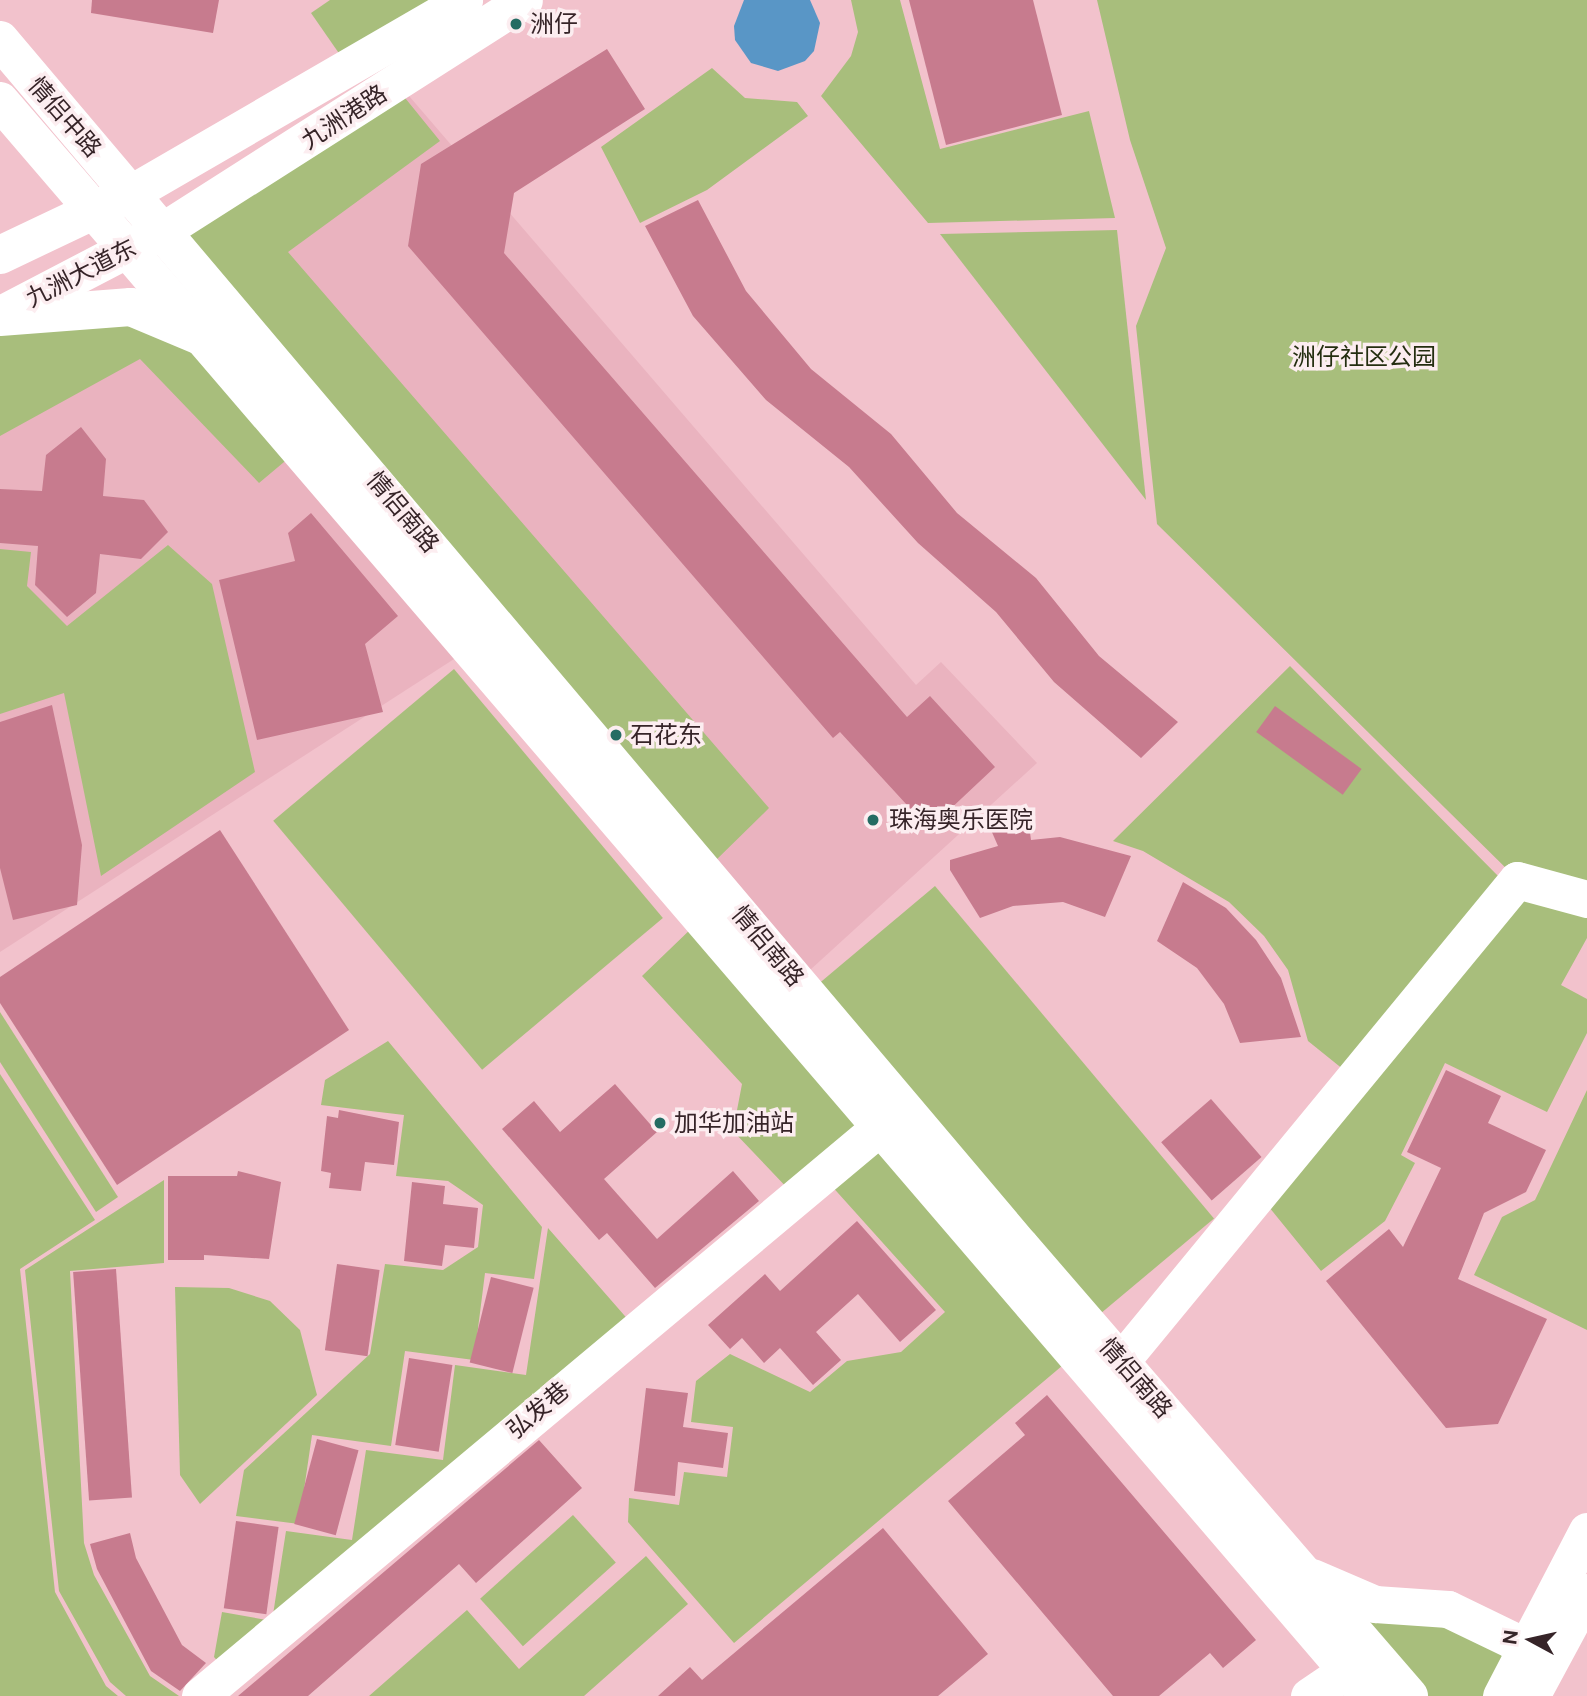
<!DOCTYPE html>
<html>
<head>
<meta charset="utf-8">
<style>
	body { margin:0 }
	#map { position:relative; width:1587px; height:1696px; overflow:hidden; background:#f2c2cc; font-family:"Public Sans","Noto Sans SC",sans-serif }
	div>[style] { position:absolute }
	.built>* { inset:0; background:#eab3bf }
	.green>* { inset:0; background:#a8be7c; transform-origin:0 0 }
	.water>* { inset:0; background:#5996c6 }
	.building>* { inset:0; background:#c77b8e; transform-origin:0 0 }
	.minor>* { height:37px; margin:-18.5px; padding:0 18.5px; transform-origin:18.5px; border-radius:18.5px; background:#fff }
	.major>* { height:38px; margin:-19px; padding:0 19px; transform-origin:19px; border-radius:19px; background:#fff }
	.highway>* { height:38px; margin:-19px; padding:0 19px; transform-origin:19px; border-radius:19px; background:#fff }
	.dots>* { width:19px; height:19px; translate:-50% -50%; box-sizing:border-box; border:4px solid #fcedf0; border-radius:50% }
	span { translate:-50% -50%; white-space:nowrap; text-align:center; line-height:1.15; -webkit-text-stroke:7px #fcedf0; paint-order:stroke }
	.poi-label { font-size:24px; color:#362428 }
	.left { translate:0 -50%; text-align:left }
	.street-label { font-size:24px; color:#362428 }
	.park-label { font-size:24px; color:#242e10 }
	.north { position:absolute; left:1496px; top:1605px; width:70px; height:70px; -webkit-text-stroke:5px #fcedf0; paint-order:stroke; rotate:278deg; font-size:19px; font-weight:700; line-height:28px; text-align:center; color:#362428 }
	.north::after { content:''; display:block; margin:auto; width:24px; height:32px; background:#362428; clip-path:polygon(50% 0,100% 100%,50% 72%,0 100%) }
</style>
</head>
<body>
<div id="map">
	<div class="built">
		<i style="clip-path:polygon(397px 82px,916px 685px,941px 662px,1037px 763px,798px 981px,163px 231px)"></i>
		<i style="clip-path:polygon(0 318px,198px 335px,468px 650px,0 952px)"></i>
	</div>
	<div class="green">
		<i style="clip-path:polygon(330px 0,448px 0,345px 62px,311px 13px)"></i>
		<i style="clip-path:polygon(851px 0,900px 0,940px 149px,1089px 111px,1115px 218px,928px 223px,821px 96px,851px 56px,858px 32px)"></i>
		<i style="clip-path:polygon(1097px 0,1587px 0,1587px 898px,1517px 879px,1157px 524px,1136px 326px,1166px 248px,1130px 140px)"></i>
		<i style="clip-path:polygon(712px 68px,745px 98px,797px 102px,808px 116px,707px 190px,640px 223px,601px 147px)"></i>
		<i style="clip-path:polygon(397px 88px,440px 141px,288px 252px,769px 808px,712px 864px,172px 232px)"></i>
		<i style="clip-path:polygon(1117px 230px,1146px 500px,940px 234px)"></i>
		<i style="clip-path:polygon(132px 314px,195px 343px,290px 457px,259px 483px,140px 359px,0 436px,0 324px)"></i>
		<i style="clip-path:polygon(168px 545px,212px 584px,255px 772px,101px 876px,64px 693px,0 714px,0 549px,31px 552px,27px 586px,67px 626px)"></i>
		<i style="clip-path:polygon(1290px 666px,1504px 882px,1344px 1070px,1308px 1041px,1288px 970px,1264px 936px,1229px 902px,1143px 851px,1113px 841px)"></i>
		<i style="left:454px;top:669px;width:325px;height:236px;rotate:50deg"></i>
		<i style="left:935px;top:886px;width:434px;height:155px;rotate:50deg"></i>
		<i style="clip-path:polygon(1521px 888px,1587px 907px,1587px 938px,1561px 985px,1587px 999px,1587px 1033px,1547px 1112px,1445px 1063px,1401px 1155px,1415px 1163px,1385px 1221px,1321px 1271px,1264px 1201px)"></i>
		<i style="clip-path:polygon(696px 924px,869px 1126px,792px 1193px,733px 1131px,742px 1084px,642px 976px)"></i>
		<i style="clip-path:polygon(0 1012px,118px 1197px,96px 1212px,0 1062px)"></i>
		<i style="clip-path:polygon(388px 1041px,542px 1227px,534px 1279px,485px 1273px,474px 1360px,405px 1351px,391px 1446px,312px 1435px,299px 1524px,236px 1516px,244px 1470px,370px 1354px,385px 1264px,443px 1270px,478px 1247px,483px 1205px,448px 1181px,396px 1176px,404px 1115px,321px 1105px,325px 1080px)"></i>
		<i style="clip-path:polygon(0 1074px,95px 1220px,20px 1269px,55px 1592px,106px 1686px,118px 1696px,0 1696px)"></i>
		<i style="clip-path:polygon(1587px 1090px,1587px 1330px,1474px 1275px,1502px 1217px,1535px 1200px)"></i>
		<i style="clip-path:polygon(878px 1140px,1069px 1360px,734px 1643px,628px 1522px,629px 1498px,679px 1505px,684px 1472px,727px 1477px,733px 1427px,691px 1422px,696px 1381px,730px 1354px,810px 1392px,847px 1361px,901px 1352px,945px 1312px,829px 1183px)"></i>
		<i style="clip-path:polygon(164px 1180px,164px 1263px,70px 1271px,84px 1543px,94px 1575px,150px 1676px,179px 1696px,126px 1696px,110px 1682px,59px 1591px,25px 1270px)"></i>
		<i style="clip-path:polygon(548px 1228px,638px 1331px,233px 1678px,214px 1657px,222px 1612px,272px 1621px,286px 1531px,352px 1540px,366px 1450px,443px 1460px,455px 1365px,526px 1375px)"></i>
		<i style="clip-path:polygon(175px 1287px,229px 1288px,270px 1301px,300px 1330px,317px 1395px,200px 1504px,180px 1475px)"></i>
		<i style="left:573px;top:1515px;width:64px;height:125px;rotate:48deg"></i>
		<i style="clip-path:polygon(646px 1556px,688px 1604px,584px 1696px,369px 1696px,467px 1610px,519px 1669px)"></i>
		<i style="clip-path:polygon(1359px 1614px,1448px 1622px,1512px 1660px,1493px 1696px,1425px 1696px)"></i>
	</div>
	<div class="water">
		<i style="clip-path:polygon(744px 0,810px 0,820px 23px,814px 51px,805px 61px,778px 71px,751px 63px,735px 40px,734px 26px)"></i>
	</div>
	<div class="building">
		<i style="clip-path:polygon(92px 0,219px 0,213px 33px,91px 13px)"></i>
		<i style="clip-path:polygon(909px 0,1033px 0,1062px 115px,946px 145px)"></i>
		<i style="clip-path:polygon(607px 49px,645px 109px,514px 193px,504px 253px,907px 717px,930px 696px,995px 767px,929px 829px,840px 732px,833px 738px,408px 246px,421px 164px)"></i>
		<i style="clip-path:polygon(698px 200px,746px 291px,811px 369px,891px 434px,957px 513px,1036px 578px,1099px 656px,1178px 722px,1141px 758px,1054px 682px,996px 612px,918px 543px,849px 467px,766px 400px,693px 316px,645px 226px)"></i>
		<i style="clip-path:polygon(81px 427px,106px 459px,103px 496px,144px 500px,168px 532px,141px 559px,100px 554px,96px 593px,67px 617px,35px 585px,38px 546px,0 543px,0 489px,42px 491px,46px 455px)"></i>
		<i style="clip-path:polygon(311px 513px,398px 616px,365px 644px,383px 712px,257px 740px,219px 580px,295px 561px,288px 533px)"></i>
		<i style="clip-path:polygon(52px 705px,82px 845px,77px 905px,13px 920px,0 868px,0 722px)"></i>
		<i style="left:1275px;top:706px;width:107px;height:32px;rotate:36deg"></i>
		<i style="clip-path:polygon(1029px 825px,1031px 840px,1060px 837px,1131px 856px,1105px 917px,1063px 902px,1013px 906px,980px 918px,950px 870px,950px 860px,998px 846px,991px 830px)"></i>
		<i style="clip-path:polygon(220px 830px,349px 1030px,117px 1185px,0 1003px,0 977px)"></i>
		<i style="clip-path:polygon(1183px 882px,1226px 908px,1256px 940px,1281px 978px,1301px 1037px,1240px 1043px,1224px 1004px,1197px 968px,1157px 941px)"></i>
		<i style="clip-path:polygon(1446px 1070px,1501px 1096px,1488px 1123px,1546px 1150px,1526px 1192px,1484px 1213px,1458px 1279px,1547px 1319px,1498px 1424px,1446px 1428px,1326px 1281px,1389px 1229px,1403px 1247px,1441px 1168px,1407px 1152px)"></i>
		<i style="clip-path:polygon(615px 1084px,657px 1132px,604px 1179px,657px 1239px,733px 1171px,759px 1201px,655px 1288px,607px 1233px,599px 1240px,502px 1129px,534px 1101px,560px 1132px)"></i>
		<i style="left:1211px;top:1099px;width:77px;height:66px;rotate:49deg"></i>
		<i style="clip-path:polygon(339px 1110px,399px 1122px,394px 1165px,365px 1162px,361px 1191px,329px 1188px,331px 1173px,321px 1171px,327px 1116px,338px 1118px)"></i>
		<i style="clip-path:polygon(238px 1171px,281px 1182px,269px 1259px,204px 1255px,204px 1260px,168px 1260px,168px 1176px,237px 1176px)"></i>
		<i style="clip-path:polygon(412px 1182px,445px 1186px,443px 1204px,478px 1208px,474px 1248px,445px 1245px,442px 1266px,404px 1261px)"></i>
		<i style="clip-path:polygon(857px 1221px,936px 1310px,900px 1342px,858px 1294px,816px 1332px,841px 1360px,813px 1385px,780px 1348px,764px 1363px,742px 1338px,730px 1349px,708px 1325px,765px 1274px,780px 1291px)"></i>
		<i style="left:337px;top:1264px;width:43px;height:87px;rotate:8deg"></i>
		<i style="left:116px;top:1269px;width:229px;height:43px;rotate:86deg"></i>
		<i style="left:491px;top:1277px;width:44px;height:88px;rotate:14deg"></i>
		<i style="left:409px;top:1358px;width:44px;height:88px;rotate:9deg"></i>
		<i style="clip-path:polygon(646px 1388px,688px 1393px,683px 1427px,728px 1433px,723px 1468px,678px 1462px,675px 1496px,634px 1491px)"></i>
		<i style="clip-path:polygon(1047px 1395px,1256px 1640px,1223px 1668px,1210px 1653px,1159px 1696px,1113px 1696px,948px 1501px,1025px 1435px,1015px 1423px)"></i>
		<i style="left:317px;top:1439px;width:43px;height:88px;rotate:15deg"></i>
		<i style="clip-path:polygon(539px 1440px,582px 1488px,476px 1583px,459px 1564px,308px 1696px,238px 1696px)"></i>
		<i style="left:236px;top:1521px;width:43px;height:88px;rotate:8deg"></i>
		<i style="clip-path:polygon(883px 1528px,988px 1654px,938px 1696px,658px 1696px,690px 1667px,702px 1680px)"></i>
		<i style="clip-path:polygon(130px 1533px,136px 1558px,182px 1645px,206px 1663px,180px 1691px,151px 1671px,97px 1569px,90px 1544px)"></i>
	</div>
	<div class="minor">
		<i style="left:131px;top:193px;width:385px;rotate:-30.1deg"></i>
		<i style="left:162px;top:231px;width:429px;rotate:-32.5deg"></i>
		<i style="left:1121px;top:1361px;width:623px;rotate:-50.54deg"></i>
		<i style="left:1517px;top:880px;width:73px;rotate:15.2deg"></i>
		<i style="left:1312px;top:1577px;width:69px;rotate:23.2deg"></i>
		<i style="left:1375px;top:1604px;width:73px;rotate:3.9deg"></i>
		<i style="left:1448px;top:1609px;width:71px;rotate:25.8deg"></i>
		<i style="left:1512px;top:1640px;width:11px;rotate:15deg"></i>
		<i style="left:1523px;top:1643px;width:13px;rotate:-29deg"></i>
		<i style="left:200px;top:1696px;width:887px;rotate:-39.92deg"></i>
		<i style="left:1309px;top:1696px;width:48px;rotate:-34deg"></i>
		<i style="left:1501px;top:1696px;width:186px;rotate:-62.5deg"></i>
		<i style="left:1531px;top:1696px;width:118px;rotate:-61.7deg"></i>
	</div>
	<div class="major">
		<i style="left:0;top:255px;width:135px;rotate:-25.4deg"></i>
		<i style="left:9px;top:311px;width:167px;rotate:-27.5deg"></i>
		<i style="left:0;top:317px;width:131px;rotate:-4.4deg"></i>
		<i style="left:131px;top:307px;width:73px;rotate:22.7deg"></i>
	</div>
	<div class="highway">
		<i style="left:0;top:40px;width:1580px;rotate:49.78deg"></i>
		<i style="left:1020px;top:1246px;width:595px;rotate:49.16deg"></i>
		<i style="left:0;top:101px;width:2102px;rotate:49.36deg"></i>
	</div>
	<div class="dots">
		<i style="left:516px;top:24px;background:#246c63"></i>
		<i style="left:616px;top:735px;background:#246c63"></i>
		<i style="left:873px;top:820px;background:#246c63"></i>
		<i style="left:660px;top:1123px;background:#246c63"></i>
	</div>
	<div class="poi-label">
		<span class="left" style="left:530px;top:24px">洲仔</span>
		<span class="left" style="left:630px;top:735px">石花东</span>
		<span class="left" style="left:889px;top:820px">珠海奥乐医院</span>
		<span class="left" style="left:674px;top:1123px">加华加油站</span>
	</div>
	<div class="street-label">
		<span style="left:65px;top:117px;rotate:49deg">情侣中路</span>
		<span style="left:344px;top:117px;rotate:-33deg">九洲港路</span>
		<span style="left:81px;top:273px;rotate:-27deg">九洲大道东</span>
		<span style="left:403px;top:512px;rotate:50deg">情侣南路</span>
		<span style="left:768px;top:946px;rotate:50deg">情侣南路</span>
		<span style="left:1136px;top:1378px;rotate:49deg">情侣南路</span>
		<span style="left:538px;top:1410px;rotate:-40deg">弘发巷</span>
	</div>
	<div class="park-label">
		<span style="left:1364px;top:357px">洲仔社区公园</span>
	</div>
	<div class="north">N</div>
</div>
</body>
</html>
